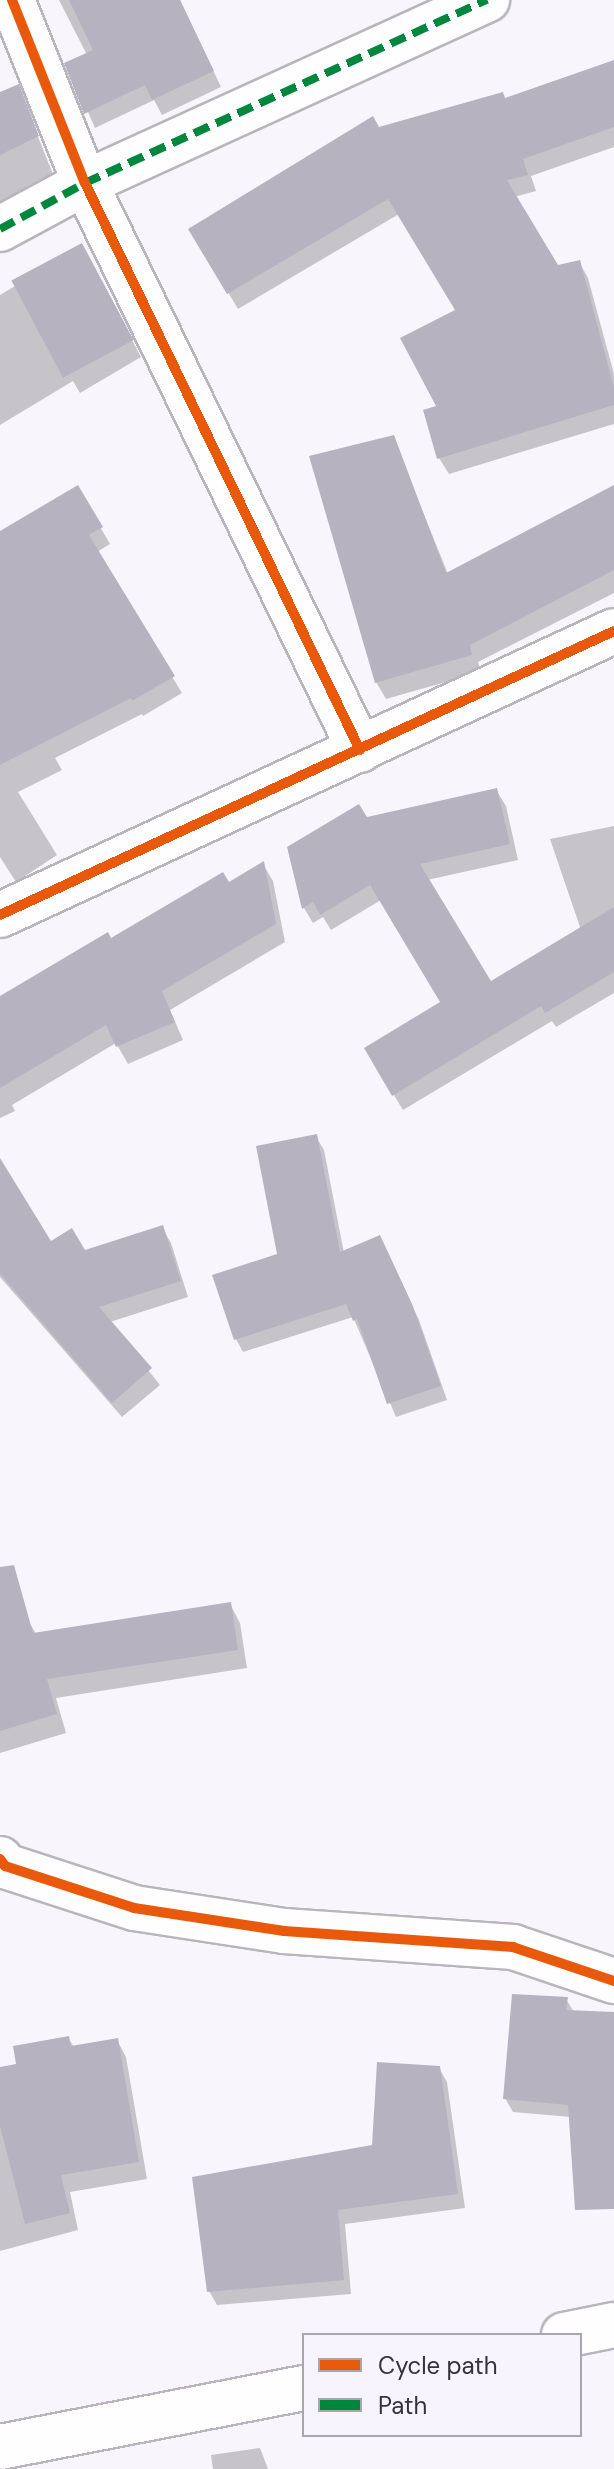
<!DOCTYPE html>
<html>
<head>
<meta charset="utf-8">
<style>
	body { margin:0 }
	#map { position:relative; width:614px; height:2469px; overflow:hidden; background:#f8f6fc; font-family:"DM Sans",sans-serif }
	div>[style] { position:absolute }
	.shadow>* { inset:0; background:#0003 }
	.building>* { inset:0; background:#b7b2c0; transform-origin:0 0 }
	.roads { filter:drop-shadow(2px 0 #b8b6bc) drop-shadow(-2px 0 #b8b6bc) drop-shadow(0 2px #b8b6bc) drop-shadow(0 -2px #b8b6bc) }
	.minor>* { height:44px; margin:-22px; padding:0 22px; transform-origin:22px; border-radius:22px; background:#fefeff }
	.quiet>* { height:8px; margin-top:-4px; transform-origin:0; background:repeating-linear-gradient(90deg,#00873e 0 16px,transparent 0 24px) }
	.cycleway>* { height:10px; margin:-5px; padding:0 5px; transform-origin:5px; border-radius:5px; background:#e8590c }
	span { translate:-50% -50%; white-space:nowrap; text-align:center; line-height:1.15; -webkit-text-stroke:8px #f7f4fe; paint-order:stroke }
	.legend { position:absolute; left:302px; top:2333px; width:280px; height:104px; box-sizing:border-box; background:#f7f4fe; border:2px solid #a9a6b0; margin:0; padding:10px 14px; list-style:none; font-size:24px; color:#35323b }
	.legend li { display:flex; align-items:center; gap:16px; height:40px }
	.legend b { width:40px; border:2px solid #a9a6b0 }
</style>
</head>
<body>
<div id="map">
	<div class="shadow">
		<i style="clip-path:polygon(59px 0,180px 0,221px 87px,162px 115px,154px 100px,95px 128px,67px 64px,87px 55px)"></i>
		<i style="clip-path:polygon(614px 62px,614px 147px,531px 176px,536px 191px,514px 197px,557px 268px,579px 262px,588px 278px,614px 374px,614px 424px,449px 474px,439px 458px,439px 407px,457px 311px,399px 214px,238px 309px,191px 230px,378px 129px,505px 100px)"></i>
		<i style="clip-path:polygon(18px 86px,54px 177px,0 202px,0 95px)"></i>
		<i style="clip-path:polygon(82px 246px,141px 357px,80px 393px,73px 381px,0 425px,0 295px)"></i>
		<i style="clip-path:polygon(393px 438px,448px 574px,614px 506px,614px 593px,478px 662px,481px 672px,386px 699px,376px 682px)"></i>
		<i style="clip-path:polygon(77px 487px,110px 544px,97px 552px,182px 693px,143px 716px,142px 714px,55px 758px,62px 770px,18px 792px,57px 855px,16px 882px,0 857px,0 533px)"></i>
		<i style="clip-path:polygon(496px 790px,506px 806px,518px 860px,427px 880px,490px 984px,581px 930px,550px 839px,614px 826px,614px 993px,556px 1027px,552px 1021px,403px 1110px,366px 1049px,442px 1003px,381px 900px,331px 930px,323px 917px,313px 923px,304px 908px,289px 848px,366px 820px)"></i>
		<i style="clip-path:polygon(263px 864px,273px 881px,285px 942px,170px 1010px,183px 1040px,128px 1064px,116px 1043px,12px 1105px,15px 1111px,0 1118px,0 1022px,111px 941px,228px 885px)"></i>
		<i style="clip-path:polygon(316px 1137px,324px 1150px,344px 1253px,387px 1251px,419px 1320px,447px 1400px,396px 1417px,353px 1317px,243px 1352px,236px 1339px,279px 1256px)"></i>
		<i style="clip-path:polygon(0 1207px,50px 1244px,84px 1252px,162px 1228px,171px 1243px,188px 1297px,110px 1322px,160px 1385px,122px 1417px,0 1277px)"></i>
		<i style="clip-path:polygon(230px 1604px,240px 1623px,247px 1668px,56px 1698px,66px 1733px,0 1753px,0 1629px,28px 1620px,36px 1634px)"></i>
		<i style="clip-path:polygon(566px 1999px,574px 2012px,614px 2014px,614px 2195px,571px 2117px,513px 2112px,505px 2098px)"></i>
		<i style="clip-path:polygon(68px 2038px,74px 2047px,117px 2040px,126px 2057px,147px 2179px,70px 2192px,78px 2230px,0 2251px,0 2069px,18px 2066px)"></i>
		<i style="clip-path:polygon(439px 2068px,447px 2082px,465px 2208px,345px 2224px,351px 2294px,217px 2305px,209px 2291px,373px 2146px)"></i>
		<i style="clip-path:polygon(260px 2448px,268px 2469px,213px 2469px,211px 2455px)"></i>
	</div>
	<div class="building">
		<i style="clip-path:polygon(69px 0,180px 0,214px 71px,152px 100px,145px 85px,84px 114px,64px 63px,93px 50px)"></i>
		<i style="clip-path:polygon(614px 60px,614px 127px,523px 159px,528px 175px,507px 180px,558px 265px,580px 260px,614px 388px,614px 405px,437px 459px,423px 410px,436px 406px,400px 338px,455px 310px,388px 199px,227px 294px,188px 229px,373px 116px,379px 127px,503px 92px,505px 98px)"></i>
		<i style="clip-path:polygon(19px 84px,39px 136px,0 155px,0 92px)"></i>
		<i style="left:82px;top:243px;width:110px;height:80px;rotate:62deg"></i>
		<i style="clip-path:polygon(394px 435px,446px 573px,614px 485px,614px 570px,470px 645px,472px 655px,375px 683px,309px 456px)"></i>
		<i style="clip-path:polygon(78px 485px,103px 527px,89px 535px,175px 676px,132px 701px,131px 698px,0 765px,0 531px)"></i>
		<i style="clip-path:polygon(497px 788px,510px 844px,420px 864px,491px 981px,614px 907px,614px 972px,545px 1013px,541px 1006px,392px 1096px,364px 1048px,440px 1002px,370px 885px,320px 915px,313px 902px,302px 909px,287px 847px,359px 804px,367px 817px)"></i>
		<i style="clip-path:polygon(264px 861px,276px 924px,162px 991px,175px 1022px,116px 1047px,106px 1025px,0 1088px,0 996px,108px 932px,111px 938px,223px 872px,229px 882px)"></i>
		<i style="clip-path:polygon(317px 1134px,340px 1252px,380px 1235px,412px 1304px,441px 1386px,387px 1404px,357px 1319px,353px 1321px,346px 1304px,234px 1340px,212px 1275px,277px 1254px,256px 1146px)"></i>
		<i style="clip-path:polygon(0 1158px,51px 1241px,72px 1228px,85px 1250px,163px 1225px,181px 1281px,99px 1307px,152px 1368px,112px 1403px,0 1274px)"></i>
		<i style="clip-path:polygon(14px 1565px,33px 1633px,231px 1602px,238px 1650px,47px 1679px,57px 1714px,0 1731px,0 1567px)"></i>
		<i style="clip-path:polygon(512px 1994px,568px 1997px,566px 2010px,614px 2012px,614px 2209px,575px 2210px,568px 2105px,503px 2099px)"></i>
		<i style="clip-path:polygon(69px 2036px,71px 2046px,118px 2038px,139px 2162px,61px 2175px,70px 2213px,25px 2224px,0 2126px,0 2067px,16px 2064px,13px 2046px)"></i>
		<i style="clip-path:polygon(377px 2062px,440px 2066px,458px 2194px,338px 2210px,344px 2280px,207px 2292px,192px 2177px,372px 2145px)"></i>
	</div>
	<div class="roads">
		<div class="minor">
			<i style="left:12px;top:0;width:197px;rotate:68.3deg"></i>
			<i style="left:85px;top:183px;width:630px;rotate:64.13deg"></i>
			<i style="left:0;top:229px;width:97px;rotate:-28.4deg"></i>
			<i style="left:85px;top:183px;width:442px;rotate:-24.5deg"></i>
			<i style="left:0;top:915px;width:676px;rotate:-24.82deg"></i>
			<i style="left:0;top:1859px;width:9px;rotate:54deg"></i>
			<i style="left:5px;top:1866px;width:136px;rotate:18deg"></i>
			<i style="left:134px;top:1908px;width:152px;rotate:8.7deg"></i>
			<i style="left:284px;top:1931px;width:230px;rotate:4deg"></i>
			<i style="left:513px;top:1947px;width:107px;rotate:18.6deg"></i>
			<i style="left:564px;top:2335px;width:51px;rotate:-11.3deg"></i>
			<i style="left:0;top:2447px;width:310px;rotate:-11deg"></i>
		</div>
	</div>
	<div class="quiet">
		<i style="left:0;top:229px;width:97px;rotate:-28.4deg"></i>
		<i style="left:85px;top:183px;width:442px;rotate:-24.5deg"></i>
	</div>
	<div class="cycleway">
		<i style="left:12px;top:0;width:197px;rotate:68.3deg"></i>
		<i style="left:85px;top:183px;width:630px;rotate:64.13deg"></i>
		<i style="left:0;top:915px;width:676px;rotate:-24.82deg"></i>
		<i style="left:0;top:1859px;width:9px;rotate:54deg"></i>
		<i style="left:5px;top:1866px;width:136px;rotate:18deg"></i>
		<i style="left:134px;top:1908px;width:152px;rotate:8.7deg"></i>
		<i style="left:284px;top:1931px;width:230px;rotate:4deg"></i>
		<i style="left:513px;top:1947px;width:107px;rotate:18.6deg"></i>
	</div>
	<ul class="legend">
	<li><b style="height:10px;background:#e8590c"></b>Cycle path</li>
	<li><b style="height:10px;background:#00873e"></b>Path</li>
	</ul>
</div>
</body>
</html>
